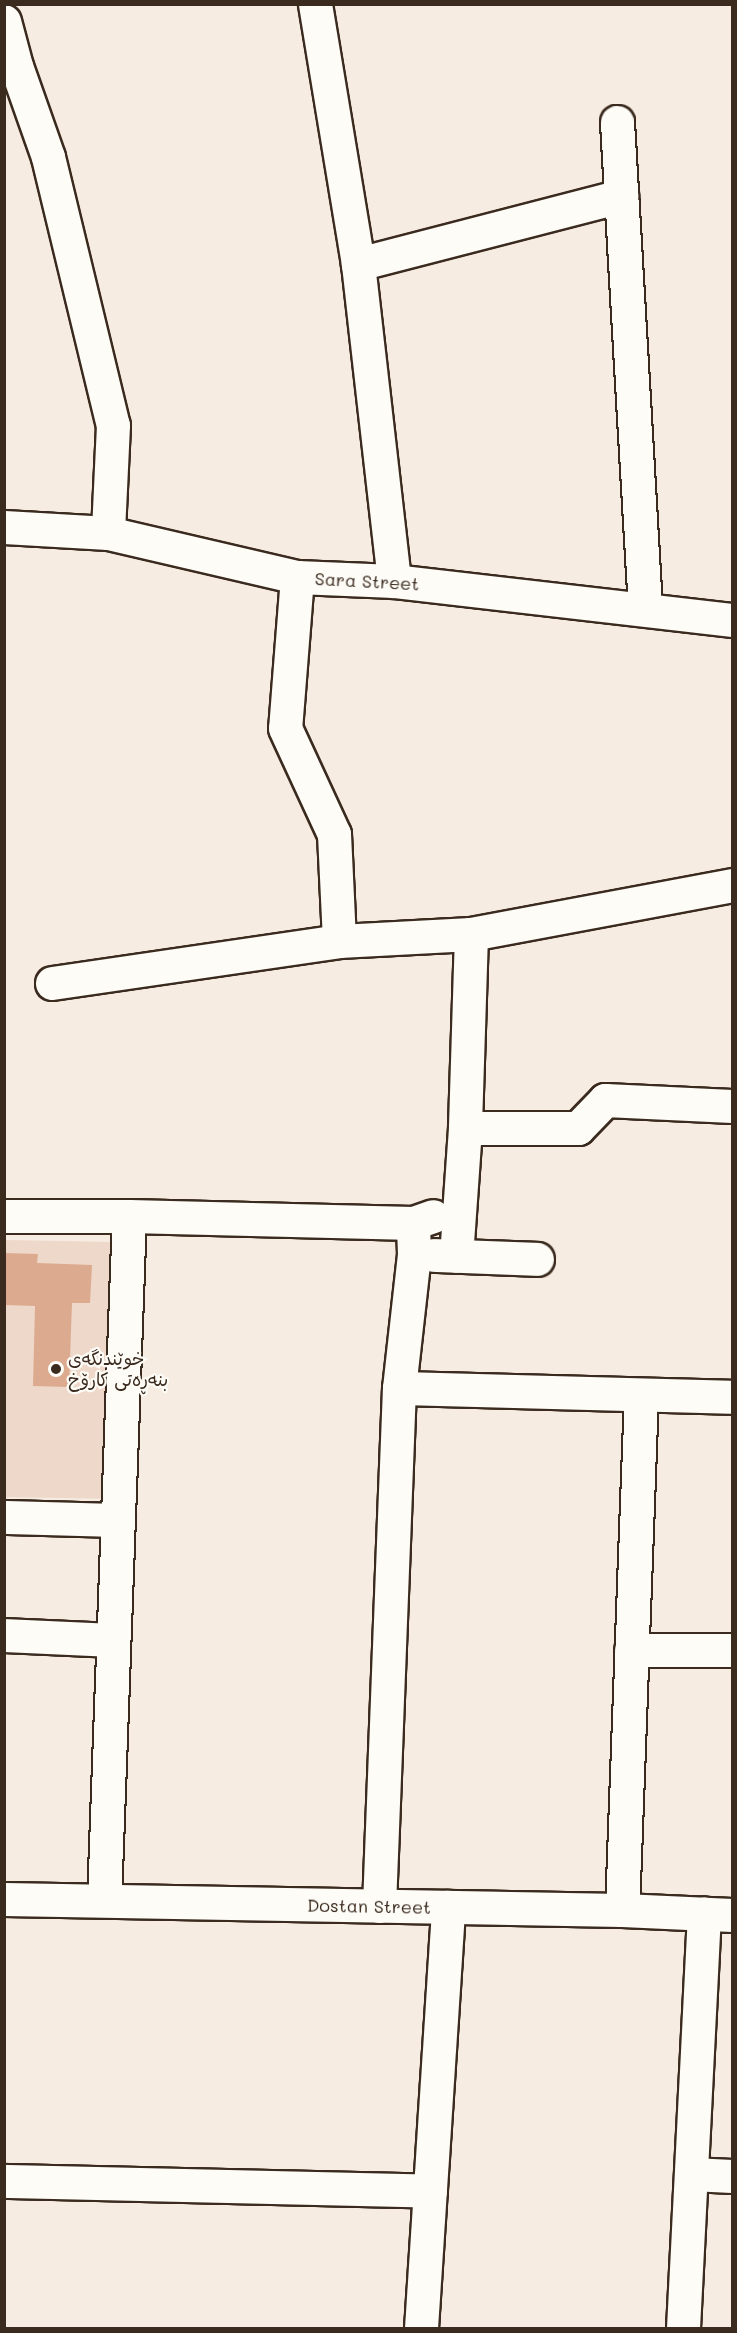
<!DOCTYPE html>
<html>
<head>
<meta charset="utf-8">
<style>
	body { margin:0 }
	#map { position:relative; width:737px; height:2333px; overflow:hidden; background:#f6ece2; font-family:Mali,"Playpen Sans Arabic",sans-serif }
	div>[style] { position:absolute }
	.built>* { inset:0; background:#eed8c9; transform-origin:0 0 }
	.building>* { inset:0; background:#dcaa8f }
	.roads { filter:drop-shadow(2px 0 #3b2a1e) drop-shadow(-2px 0 #3b2a1e) drop-shadow(0 2px #3b2a1e) drop-shadow(0 -2px #3b2a1e) }
	.minor>* { height:33px; margin:-16.5px; padding:0 16.5px; transform-origin:16.5px; border-radius:16.5px; background:#fdfcf7 }
	.dots>* { width:16px; height:16px; translate:-50% -50%; box-sizing:border-box; border:3px solid #fdfcf7; border-radius:50% }
	span { translate:-50% -50%; white-space:nowrap; text-align:center; line-height:1.15; -webkit-text-stroke:4.5px #fdfcf7; paint-order:stroke }
	.street-label { font-size:18px; color:#3b2a1e }
	.poi-label { font-size:18px; color:#3b2a1e }
	.left { translate:0 -50%; text-align:left }
	.frame { position:absolute; inset:0; border:6px solid #3b2a1e; pointer-events:none }
</style>
</head>
<body>
<div id="map">
	<div class="built">
		<i style="left:5px;top:1240px;width:108px;height:257px;rotate:1deg"></i>
	</div>
	<div class="building">
		<i style="clip-path:polygon(4px 1253px,38px 1254px,37px 1263px,92px 1265px,90px 1303px,72px 1303px,69px 1387px,33px 1386px,35px 1306px,4px 1305px)"></i>
	</div>
	<div class="roads">
		<div class="minor">
			<i style="left:315px;top:4px;width:264px;rotate:80.6deg"></i>
			<i style="left:358px;top:264px;width:319px;rotate:83.5deg"></i>
			<i style="left:4px;top:21px;width:47px;rotate:75.1deg"></i>
			<i style="left:16px;top:66px;width:96px;rotate:70.6deg"></i>
			<i style="left:48px;top:157px;width:276px;rotate:76.4deg"></i>
			<i style="left:113px;top:425px;width:108px;rotate:92.7deg"></i>
			<i style="left:617px;top:122px;width:488px;rotate:86.7deg"></i>
			<i style="left:358px;top:264px;width:272px;rotate:-14.5deg"></i>
			<i style="left:4px;top:527px;width:104px;rotate:3.3deg"></i>
			<i style="left:108px;top:533px;width:194px;rotate:13.1deg"></i>
			<i style="left:297px;top:577px;width:97px;rotate:2.4deg"></i>
			<i style="left:394px;top:581px;width:340px;rotate:6.6deg"></i>
			<i style="left:297px;top:577px;width:151px;rotate:94.5deg"></i>
			<i style="left:285px;top:728px;width:117px;rotate:65.2deg"></i>
			<i style="left:334px;top:834px;width:107px;rotate:87.3deg"></i>
			<i style="left:471px;top:934px;width:266px;rotate:-10.6deg"></i>
			<i style="left:52px;top:983px;width:290px;rotate:-8.3deg"></i>
			<i style="left:339px;top:941px;width:132px;rotate:-3deg"></i>
			<i style="left:471px;top:934px;width:194px;rotate:91.8deg"></i>
			<i style="left:465px;top:1128px;width:128px;rotate:94deg"></i>
			<i style="left:465px;top:1128px;width:113px"></i>
			<i style="left:578px;top:1128px;width:39px;rotate:-46deg"></i>
			<i style="left:605px;top:1100px;width:127px;rotate:2.7deg"></i>
			<i style="left:4px;top:1216px;width:125px"></i>
			<i style="left:129px;top:1216px;width:284px;rotate:1.4deg"></i>
			<i style="left:413px;top:1223px;width:21px;rotate:-19deg"></i>
			<i style="left:434px;top:1255px;width:103px;rotate:2.2deg"></i>
			<i style="left:399px;top:1388px;width:333px;rotate:1.5deg"></i>
			<i style="left:4px;top:1517px;width:114px;rotate:1.5deg"></i>
			<i style="left:4px;top:1635px;width:109px;rotate:2.6deg"></i>
			<i style="left:631px;top:1650px;width:101px"></i>
			<i style="left:4px;top:1899px;width:618px;rotate:1.02deg"></i>
			<i style="left:622px;top:1910px;width:110px;rotate:2.6deg"></i>
			<i style="left:104px;top:1900px;width:684px;rotate:-87.91deg"></i>
			<i style="left:379px;top:1906px;width:518px;rotate:-87.79deg"></i>
			<i style="left:399px;top:1388px;width:135px;rotate:-83.6deg"></i>
			<i style="left:414px;top:1254px;width:31px;rotate:-92deg"></i>
			<i style="left:622px;top:1910px;width:515px;rotate:-87.89deg"></i>
			<i style="left:691px;top:2174px;width:41px;rotate:2.8deg"></i>
			<i style="left:4px;top:2181px;width:426px;rotate:1.3deg"></i>
			<i style="left:421px;top:2328px;width:422px;rotate:-86.3deg"></i>
			<i style="left:683px;top:2328px;width:415px;rotate:-87.1deg"></i>
		</div>
	</div>
	<div class="dots">
		<i style="left:56px;top:1369px;background:#3b2a1e"></i>
	</div>
	<div class="street-label">
		<span style="left:367px;top:581px;rotate:3deg">Sara Street</span>
		<span style="left:369px;top:1906px;rotate:1deg">Dostan Street</span>
	</div>
	<div class="poi-label">
		<span class="left" style="left:68px;top:1369px">خوێندنگەی<br>بنەڕەتی کارۆخ</span>
	</div>
	<div class="frame"></div>
</div>
</body>
</html>
